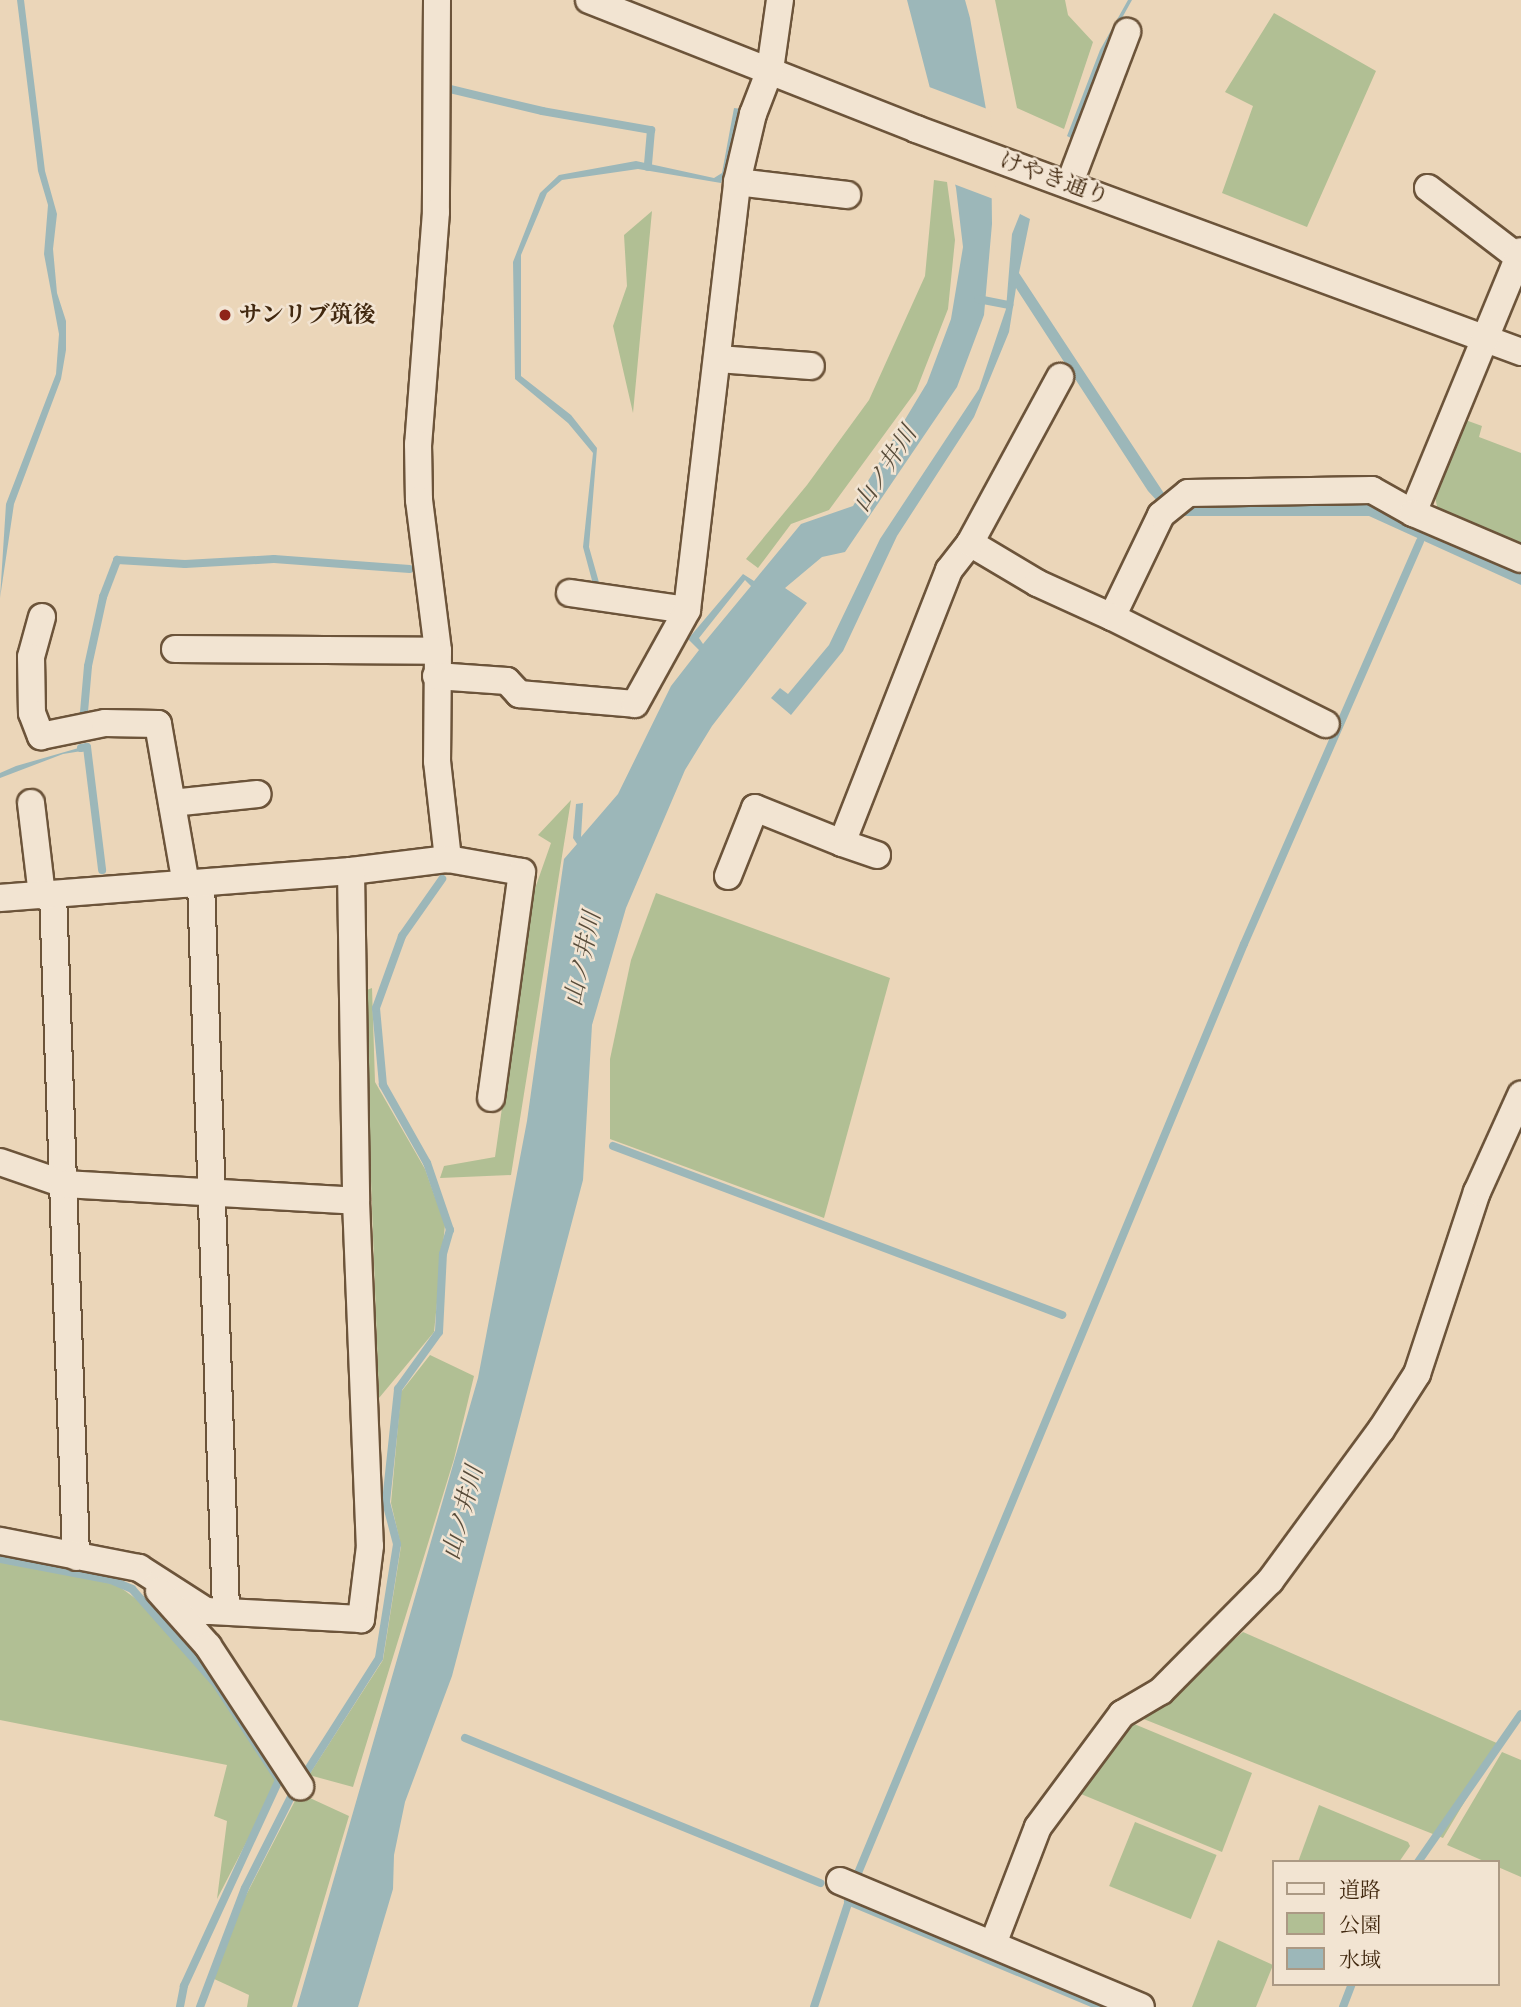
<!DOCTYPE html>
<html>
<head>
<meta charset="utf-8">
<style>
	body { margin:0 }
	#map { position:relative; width:1521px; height:2007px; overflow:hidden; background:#ebd6b9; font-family:Cardo,"Noto Serif JP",serif }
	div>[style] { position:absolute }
	.green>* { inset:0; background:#b1bf94; transform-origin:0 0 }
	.water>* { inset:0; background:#9cb7b9 }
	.pier>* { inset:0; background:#ebd6b9 }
	.stream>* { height:8px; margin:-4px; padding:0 4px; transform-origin:4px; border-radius:4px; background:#9cb7b9 }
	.roads { filter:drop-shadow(2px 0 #6c543a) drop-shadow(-2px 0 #6c543a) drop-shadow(0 2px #6c543a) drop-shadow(0 -2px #6c543a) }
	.minor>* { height:26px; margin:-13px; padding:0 13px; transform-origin:13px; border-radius:13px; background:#f2e4d2 }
	.dots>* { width:19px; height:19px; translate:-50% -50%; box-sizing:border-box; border:4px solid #f2e4d2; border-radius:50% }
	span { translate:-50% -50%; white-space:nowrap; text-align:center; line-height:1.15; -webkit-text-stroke:5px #f2e4d2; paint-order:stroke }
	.street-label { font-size:23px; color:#41280f }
	.poi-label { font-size:23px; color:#41280f; font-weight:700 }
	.left { translate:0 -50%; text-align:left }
	.water-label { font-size:24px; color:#584c3a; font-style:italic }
	.legend { position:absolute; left:1272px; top:1860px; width:228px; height:126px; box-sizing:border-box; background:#f2e4d2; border:2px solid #ab9984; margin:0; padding:9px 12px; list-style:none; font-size:21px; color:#41280f }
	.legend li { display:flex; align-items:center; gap:14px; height:35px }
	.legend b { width:35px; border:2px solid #ab9984 }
</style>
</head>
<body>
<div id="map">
	<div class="green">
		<i style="clip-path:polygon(995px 0,1065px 0,1068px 15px,1093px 42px,1064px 129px,1017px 108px)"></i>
		<i style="clip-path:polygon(1274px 13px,1376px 71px,1307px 227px,1222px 193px,1253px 106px,1225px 92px)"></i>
		<i style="clip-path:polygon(934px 180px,947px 182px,955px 240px,948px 309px,916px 391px,829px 510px,791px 524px,758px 568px,746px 559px,807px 485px,869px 400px,925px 276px)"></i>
		<i style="clip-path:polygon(652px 211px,633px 413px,613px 326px,627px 286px,624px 235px)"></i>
		<i style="clip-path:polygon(1460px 418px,1482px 426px,1479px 437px,1521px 453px,1521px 551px,1439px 515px,1432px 484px)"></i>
		<i style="clip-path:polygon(571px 800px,511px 1175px,440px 1178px,444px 1166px,495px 1157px,532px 897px,551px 843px,538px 835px)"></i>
		<i style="clip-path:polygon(656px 893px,890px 978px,824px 1218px,610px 1139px,610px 1059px,631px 960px)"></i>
		<i style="clip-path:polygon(372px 988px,375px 1082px,425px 1169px,445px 1225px,434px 1332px,379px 1398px,364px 991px)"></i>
		<i style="clip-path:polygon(430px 1355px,474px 1376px,454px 1459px,353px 1787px,309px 1775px,383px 1660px,401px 1546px,391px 1503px,401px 1392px)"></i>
		<i style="clip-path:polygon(0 1559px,117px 1585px,150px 1609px,219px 1692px,278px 1781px,217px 1899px,227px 1821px,214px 1816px,227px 1765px,0 1720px)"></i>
		<i style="clip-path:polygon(1243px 1632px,1499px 1744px,1443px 1838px,1131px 1714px,1162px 1701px)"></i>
		<i style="clip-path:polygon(1127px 1721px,1252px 1773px,1222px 1852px,1076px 1792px)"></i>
		<i style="clip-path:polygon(1502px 1752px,1521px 1760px,1521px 1877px,1498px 1867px,1498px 1862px,1486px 1862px,1447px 1845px)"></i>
		<i style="clip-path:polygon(299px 1793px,349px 1816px,292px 2007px,247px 2007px,249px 1995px,212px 1978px,242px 1903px)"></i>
		<i style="clip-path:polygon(1319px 1805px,1408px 1842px,1410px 1846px,1399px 1862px,1298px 1862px)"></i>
		<i style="left:1135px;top:1822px;width:88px;height:69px;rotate:22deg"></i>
		<i style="clip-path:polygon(1218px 1940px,1273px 1965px,1256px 2007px,1192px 2007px)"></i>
	</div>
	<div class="water">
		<i style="clip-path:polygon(17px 0,24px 0,45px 171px,57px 214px,53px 249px,57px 293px,66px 321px,66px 350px,61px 379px,14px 504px,0 598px,6px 504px,56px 374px,59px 334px,44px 254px,48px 205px,38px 171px)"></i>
		<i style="clip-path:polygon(evenodd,907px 0,965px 0,970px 18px,991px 138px,992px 224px,984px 315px,957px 387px,845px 552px,822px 557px,785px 588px,807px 603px,712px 726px,685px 770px,626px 908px,592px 1025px,583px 1180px,452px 1676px,405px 1802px,394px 1855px,393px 1889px,358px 2007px,297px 2007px,478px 1378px,527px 1121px,564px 859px,577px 844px,573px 838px,576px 804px,583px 803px,581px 837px,618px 794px,671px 686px,699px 650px,688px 639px,743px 574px,754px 581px,801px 524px,853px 506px,927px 383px,951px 319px,963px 247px,956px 188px,907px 0,745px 580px,751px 586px,703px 644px,699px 638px,745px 580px)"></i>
		<i style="clip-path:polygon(1128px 0,1132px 0,1103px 52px,1073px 139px,1067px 136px,1100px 50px)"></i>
		<i style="clip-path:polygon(734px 108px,741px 109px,738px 124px,721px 183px,638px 169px,562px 180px,547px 193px,521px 255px,521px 376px,571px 415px,597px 448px,589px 547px,600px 586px,594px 588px,583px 547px,593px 453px,568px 423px,515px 379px,513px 262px,540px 193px,559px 175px,636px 161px,714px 178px,722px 173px)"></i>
		<i style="clip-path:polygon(1020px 214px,1030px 219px,1019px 273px,1171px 504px,1369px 505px,1521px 571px,1521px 585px,1369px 516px,1171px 516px,1148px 491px,1016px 288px,1009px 332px,974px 417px,897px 536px,843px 651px,791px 715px,771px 698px,780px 688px,788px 694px,829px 645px,880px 539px,979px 389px,1006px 309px,1012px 234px)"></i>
		<i style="clip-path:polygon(89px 745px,88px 750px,63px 754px,0 778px,0 773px,16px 766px)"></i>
	</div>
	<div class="pier">
		<i style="clip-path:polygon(924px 85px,990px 110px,996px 200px,951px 183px)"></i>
	</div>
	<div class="stream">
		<i style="left:450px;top:89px;width:95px;rotate:13.4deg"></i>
		<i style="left:542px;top:111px;width:111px;rotate:9.9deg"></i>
		<i style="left:651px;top:130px;width:37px;rotate:95deg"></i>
		<i style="left:978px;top:299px;width:32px;rotate:11deg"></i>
		<i style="left:84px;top:712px;width:46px;rotate:-85deg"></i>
		<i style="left:88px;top:666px;width:71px;rotate:-77.7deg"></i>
		<i style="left:103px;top:597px;width:40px;rotate:-69deg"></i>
		<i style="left:117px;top:560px;width:68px;rotate:3.4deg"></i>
		<i style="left:185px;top:564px;width:89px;rotate:-3.2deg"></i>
		<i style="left:274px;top:559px;width:136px;rotate:4.2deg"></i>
		<i style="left:81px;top:748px;width:6px;rotate:-9deg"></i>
		<i style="left:87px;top:747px;width:124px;rotate:83deg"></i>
		<i style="left:613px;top:1146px;width:480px;rotate:20.6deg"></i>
		<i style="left:0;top:1559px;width:113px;rotate:10.7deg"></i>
		<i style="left:111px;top:1580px;width:23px;rotate:23deg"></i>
		<i style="left:132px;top:1589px;width:127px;rotate:48.5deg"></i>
		<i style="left:216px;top:1684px;width:115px;rotate:56.7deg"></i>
		<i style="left:279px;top:1780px;width:227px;rotate:114.8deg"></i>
		<i style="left:184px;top:1986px;width:21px;rotate:101deg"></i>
		<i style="left:465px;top:1738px;width:384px;rotate:22.2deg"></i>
		<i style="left:1418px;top:1862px;width:180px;rotate:-55.2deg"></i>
		<i style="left:848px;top:1901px;width:274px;rotate:22.7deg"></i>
		<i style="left:200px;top:2007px;width:127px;rotate:-69.3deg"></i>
		<i style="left:245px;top:1888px;width:106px;rotate:-63.2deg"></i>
		<i style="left:293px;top:1793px;width:160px;rotate:-57.5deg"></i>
		<i style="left:379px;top:1658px;width:115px;rotate:-81deg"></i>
		<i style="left:397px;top:1544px;width:43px;rotate:-104.7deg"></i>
		<i style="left:386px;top:1502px;width:114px;rotate:-83.9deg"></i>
		<i style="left:398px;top:1389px;width:70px;rotate:-54.3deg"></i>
		<i style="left:439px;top:1332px;width:78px;rotate:-87.1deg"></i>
		<i style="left:443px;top:1254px;width:25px;rotate:-74deg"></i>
		<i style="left:450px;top:1230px;width:71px;rotate:-108.9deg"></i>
		<i style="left:427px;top:1163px;width:90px;rotate:-119.4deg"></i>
		<i style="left:383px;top:1085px;width:77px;rotate:-95.2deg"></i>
		<i style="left:376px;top:1008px;width:77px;rotate:-70.1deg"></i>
		<i style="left:402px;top:936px;width:70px;rotate:-54.9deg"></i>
		<i style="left:814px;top:2007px;width:141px;rotate:-71.8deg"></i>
		<i style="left:858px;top:1873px;width:1006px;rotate:-67.44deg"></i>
		<i style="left:1244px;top:944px;width:440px;rotate:-66.4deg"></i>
		<i style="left:1343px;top:2007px;width:25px;rotate:-69deg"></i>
	</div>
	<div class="roads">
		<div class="minor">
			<i style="left:437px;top:0;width:212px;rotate:90.3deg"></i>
			<i style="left:436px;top:212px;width:233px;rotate:94.4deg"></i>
			<i style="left:418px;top:444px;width:56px;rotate:89deg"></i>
			<i style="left:419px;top:500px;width:152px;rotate:82.8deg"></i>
			<i style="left:438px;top:651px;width:110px;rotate:90.5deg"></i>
			<i style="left:437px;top:761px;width:99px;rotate:83.6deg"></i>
			<i style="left:589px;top:0;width:352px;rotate:21.5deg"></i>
			<i style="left:916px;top:129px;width:645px;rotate:20.23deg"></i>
			<i style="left:737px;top:182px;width:111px;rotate:6.7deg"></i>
			<i style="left:1069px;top:185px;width:164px;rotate:-69.2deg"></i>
			<i style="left:1428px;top:188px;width:113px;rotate:37.5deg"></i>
			<i style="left:718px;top:359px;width:93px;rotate:4.3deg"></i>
			<i style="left:1413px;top:513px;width:283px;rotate:-67.6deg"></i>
			<i style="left:970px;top:543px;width:78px;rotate:30.8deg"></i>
			<i style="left:1037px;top:583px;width:82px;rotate:24.4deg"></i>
			<i style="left:1112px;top:617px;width:113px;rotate:-64.3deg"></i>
			<i style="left:1161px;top:515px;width:35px;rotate:-39deg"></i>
			<i style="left:1188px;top:493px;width:184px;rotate:-0.9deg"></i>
			<i style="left:1372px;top:490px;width:47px;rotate:29.3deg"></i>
			<i style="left:1413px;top:513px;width:117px;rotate:23.1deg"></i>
			<i style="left:570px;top:593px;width:118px;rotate:8.3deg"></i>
			<i style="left:42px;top:617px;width:41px;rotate:105.4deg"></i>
			<i style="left:31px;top:657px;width:56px;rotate:89deg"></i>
			<i style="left:32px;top:713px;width:25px;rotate:69deg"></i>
			<i style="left:41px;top:736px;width:65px;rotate:-11.5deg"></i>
			<i style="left:105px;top:723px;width:53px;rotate:1.1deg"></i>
			<i style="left:158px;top:724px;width:162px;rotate:80.1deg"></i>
			<i style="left:1112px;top:617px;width:239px;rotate:26.6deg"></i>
			<i style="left:175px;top:649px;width:263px;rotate:0.4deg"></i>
			<i style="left:436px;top:676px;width:71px;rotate:4deg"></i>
			<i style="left:507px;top:681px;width:18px;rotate:47deg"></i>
			<i style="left:519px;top:694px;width:116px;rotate:4.9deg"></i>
			<i style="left:635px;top:704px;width:107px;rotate:-61deg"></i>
			<i style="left:687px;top:610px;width:431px;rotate:-83.3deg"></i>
			<i style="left:737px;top:182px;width:70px;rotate:-76.8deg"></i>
			<i style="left:753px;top:114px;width:47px;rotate:-68.9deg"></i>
			<i style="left:770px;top:70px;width:71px;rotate:-81.9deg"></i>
			<i style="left:31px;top:803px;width:93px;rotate:83.2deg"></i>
			<i style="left:172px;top:803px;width:86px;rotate:-6deg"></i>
			<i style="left:842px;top:843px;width:37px;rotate:19deg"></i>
			<i style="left:351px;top:871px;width:98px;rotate:-7.1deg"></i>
			<i style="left:448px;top:859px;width:75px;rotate:10deg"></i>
			<i style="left:522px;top:872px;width:228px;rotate:97.8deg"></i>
			<i style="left:728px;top:876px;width:73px;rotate:-68.3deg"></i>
			<i style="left:755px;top:808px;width:94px;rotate:21.9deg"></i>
			<i style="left:842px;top:843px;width:293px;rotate:-68.6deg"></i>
			<i style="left:949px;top:570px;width:34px;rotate:-52deg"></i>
			<i style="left:970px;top:543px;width:189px;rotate:-61.5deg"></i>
			<i style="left:201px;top:883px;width:728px;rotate:88.03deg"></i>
			<i style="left:53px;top:894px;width:663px;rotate:88.01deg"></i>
			<i style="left:0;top:898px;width:352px;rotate:-4.4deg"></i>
			<i style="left:351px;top:871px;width:330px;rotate:89.1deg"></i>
			<i style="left:356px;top:1201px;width:345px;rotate:87.7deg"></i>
			<i style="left:370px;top:1546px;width:74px;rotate:97deg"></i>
			<i style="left:361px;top:1619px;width:155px;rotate:-177deg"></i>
			<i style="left:206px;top:1611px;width:80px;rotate:-147.3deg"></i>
			<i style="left:139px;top:1568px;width:142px;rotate:-169deg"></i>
			<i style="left:0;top:1162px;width:68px;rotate:19deg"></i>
			<i style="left:64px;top:1184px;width:292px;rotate:3.3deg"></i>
			<i style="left:159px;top:1591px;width:74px;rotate:48.3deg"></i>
			<i style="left:208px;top:1646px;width:168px;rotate:56.7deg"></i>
			<i style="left:840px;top:1881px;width:326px;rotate:22.7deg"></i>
			<i style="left:993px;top:1944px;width:125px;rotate:-69deg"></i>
			<i style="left:1038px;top:1827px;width:141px;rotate:-53.4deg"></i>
			<i style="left:1122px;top:1714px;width:45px;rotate:-30.5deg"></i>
			<i style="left:1161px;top:1691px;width:155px;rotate:-45.3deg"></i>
			<i style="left:1270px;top:1581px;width:187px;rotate:-53.7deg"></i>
			<i style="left:1381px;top:1430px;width:67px;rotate:-57.3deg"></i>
			<i style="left:1417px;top:1374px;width:192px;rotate:-71.8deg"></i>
			<i style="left:1477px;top:1192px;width:107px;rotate:-65.6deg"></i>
		</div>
	</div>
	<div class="dots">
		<i style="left:225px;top:315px;background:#8f2418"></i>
	</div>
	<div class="street-label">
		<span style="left:1054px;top:179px;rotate:20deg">けやき通り</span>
	</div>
	<div class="poi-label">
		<span class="left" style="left:239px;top:315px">サンリブ筑後</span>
	</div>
	<div class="water-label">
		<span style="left:885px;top:469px;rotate:-57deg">山ノ井川</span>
		<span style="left:583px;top:959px;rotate:-78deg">山ノ井川</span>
		<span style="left:463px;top:1513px;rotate:-75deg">山ノ井川</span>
	</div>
	<ul class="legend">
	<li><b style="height:9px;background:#f2e4d2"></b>道路</li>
	<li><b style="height:19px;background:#b1bf94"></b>公園</li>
	<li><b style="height:19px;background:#9cb7b9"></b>水域</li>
	</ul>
</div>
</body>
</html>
